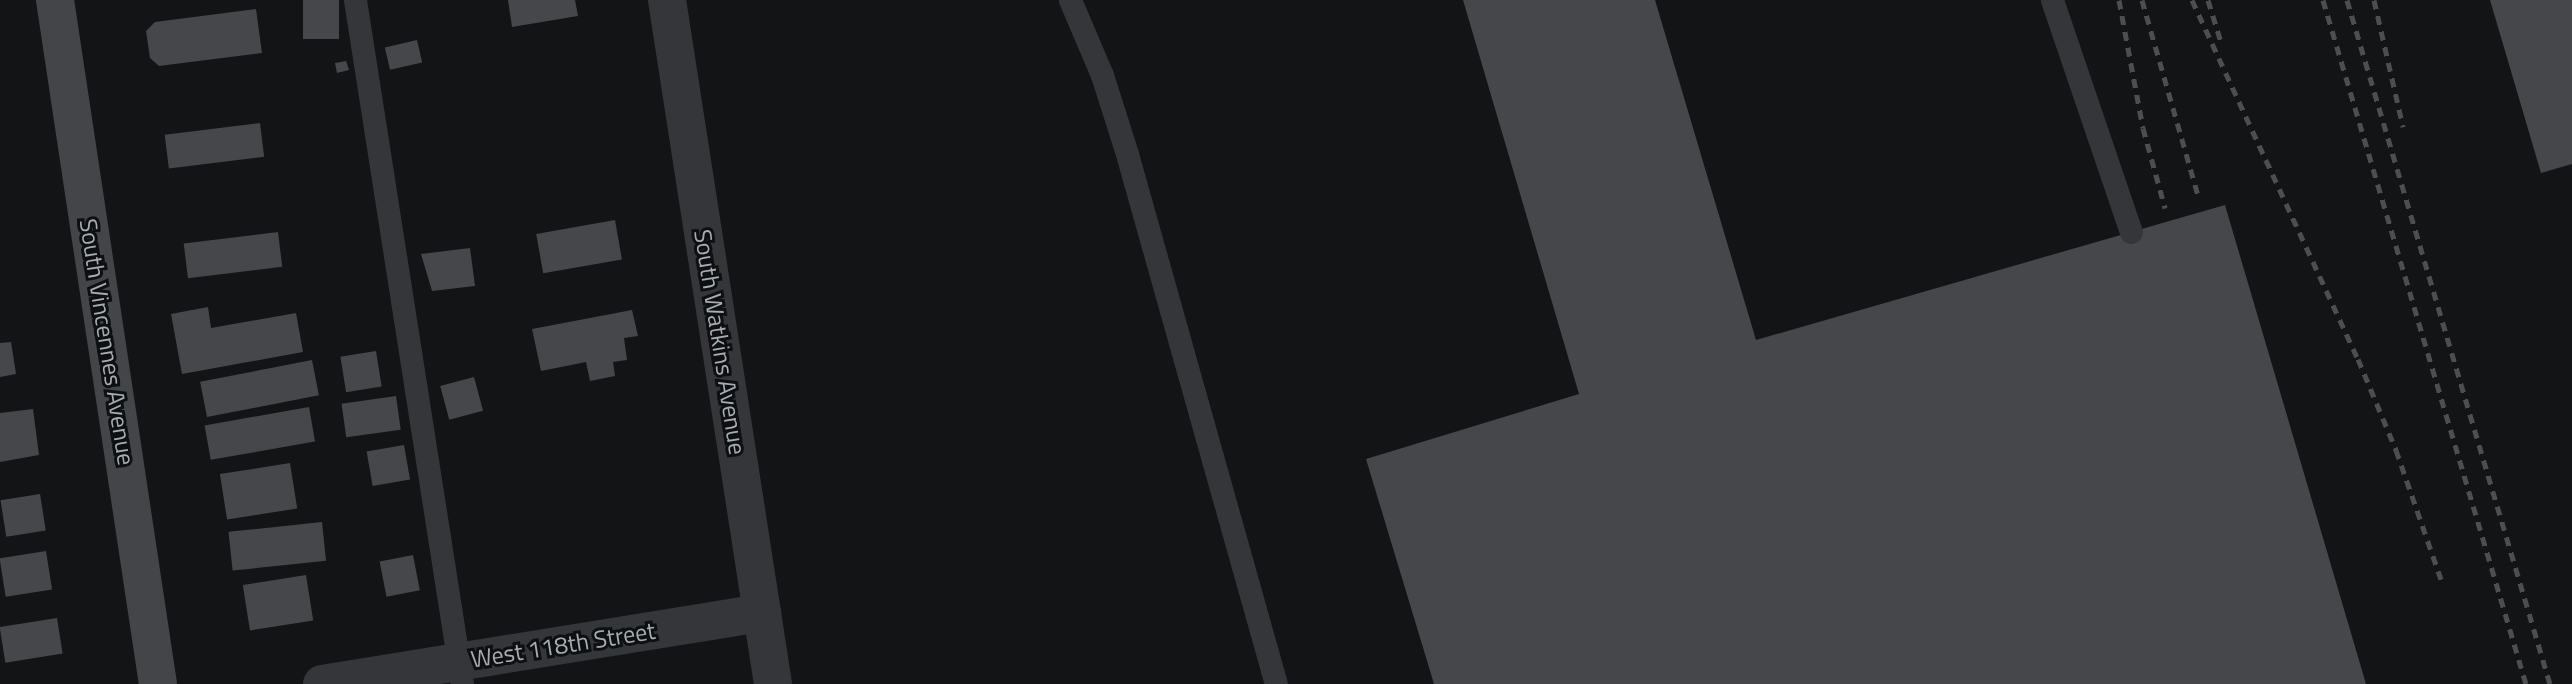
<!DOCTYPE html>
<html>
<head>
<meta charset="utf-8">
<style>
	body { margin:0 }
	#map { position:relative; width:2572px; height:684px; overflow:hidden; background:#131415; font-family:"Titillium Web",sans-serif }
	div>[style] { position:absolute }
	.building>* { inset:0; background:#45474a; transform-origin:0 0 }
	.lane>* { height:23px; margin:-11.5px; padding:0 11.5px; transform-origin:11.5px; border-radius:11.5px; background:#35363a }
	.street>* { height:38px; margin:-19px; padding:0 19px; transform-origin:19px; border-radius:19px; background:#35363a }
	.secondary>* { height:38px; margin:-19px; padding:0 19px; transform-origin:19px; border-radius:19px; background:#434549 }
	.rail>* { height:5px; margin-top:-2.5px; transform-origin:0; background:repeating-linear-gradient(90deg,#4c4e52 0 9px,transparent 0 16px) }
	span { translate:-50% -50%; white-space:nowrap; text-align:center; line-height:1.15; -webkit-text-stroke:6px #0e0f10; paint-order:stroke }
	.street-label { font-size:24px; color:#a6acb4 }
</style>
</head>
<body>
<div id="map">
	<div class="building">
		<i style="left:303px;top:0;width:36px;height:39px"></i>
		<i style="clip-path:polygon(508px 0,575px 0,578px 16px,512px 27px)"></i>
		<i style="clip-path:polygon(1463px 0,1655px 0,1756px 340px,2225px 205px,2366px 684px,1434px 684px,1366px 459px,1579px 394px)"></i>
		<i style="clip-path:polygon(2490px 0,2572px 0,2572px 164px,2541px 173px)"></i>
		<i style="clip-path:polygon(256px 9px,262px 53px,159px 66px,150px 58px,146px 31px,155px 22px)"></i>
		<i style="left:417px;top:40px;width:23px;height:33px;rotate:77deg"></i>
		<i style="clip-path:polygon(346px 61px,349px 70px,337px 73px,335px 63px)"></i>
		<i style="left:260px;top:123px;width:34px;height:96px;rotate:83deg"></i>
		<i style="left:615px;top:220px;width:40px;height:80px;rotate:80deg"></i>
		<i style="left:278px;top:232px;width:35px;height:95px;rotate:83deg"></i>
		<i style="clip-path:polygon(470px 248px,475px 286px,432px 291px,421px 254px)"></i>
		<i style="clip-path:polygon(208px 307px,211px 328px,296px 313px,303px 352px,182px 374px,171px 314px)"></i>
		<i style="clip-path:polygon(632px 310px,638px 336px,624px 338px,627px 360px,613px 362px,615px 376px,590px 381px,586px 362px,541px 371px,532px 329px)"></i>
		<i style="clip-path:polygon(11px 342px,16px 374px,0 377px,0 343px)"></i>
		<i style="left:376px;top:351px;width:36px;height:36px;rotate:81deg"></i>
		<i style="left:312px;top:360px;width:36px;height:114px;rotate:79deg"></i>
		<i style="left:474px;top:377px;width:35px;height:35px;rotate:75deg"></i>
		<i style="left:396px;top:396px;width:34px;height:55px;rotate:82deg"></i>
		<i style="left:309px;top:407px;width:35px;height:106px;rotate:80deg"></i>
		<i style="clip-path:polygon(33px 409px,39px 455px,0 462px,0 413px)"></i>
		<i style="left:404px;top:445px;width:35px;height:38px;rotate:80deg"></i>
		<i style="left:290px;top:463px;width:46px;height:71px;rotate:81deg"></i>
		<i style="left:40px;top:494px;width:37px;height:40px;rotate:81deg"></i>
		<i style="left:322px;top:522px;width:39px;height:94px;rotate:84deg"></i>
		<i style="left:46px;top:551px;width:39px;height:47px;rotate:81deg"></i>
		<i style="left:413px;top:555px;width:36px;height:34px;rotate:79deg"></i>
		<i style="left:306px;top:575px;width:46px;height:64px;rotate:81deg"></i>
		<i style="left:57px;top:618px;width:36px;height:58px;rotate:81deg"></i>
	</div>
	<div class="lane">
		<i style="left:355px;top:0;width:692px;rotate:81.11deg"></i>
		<i style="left:1070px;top:0;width:82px;rotate:66.9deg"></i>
		<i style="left:1102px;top:75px;width:83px;rotate:72.4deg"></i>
		<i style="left:1127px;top:154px;width:551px;rotate:74.3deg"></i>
		<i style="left:2052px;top:0;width:245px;rotate:71.2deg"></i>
	</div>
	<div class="street">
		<i style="left:667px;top:0;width:692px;rotate:81.19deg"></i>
		<i style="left:322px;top:684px;width:446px;rotate:-9.2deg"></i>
	</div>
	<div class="secondary">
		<i style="left:55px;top:0;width:692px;rotate:81.44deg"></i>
	</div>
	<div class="rail">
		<i style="left:2119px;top:0;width:130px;rotate:79.4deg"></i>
		<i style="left:2143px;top:128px;width:83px;rotate:74.6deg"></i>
		<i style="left:2142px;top:0;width:203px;rotate:74deg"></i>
		<i style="left:2192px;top:0;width:396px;rotate:65.2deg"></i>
		<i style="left:2358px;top:359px;width:99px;rotate:67.3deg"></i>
		<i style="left:2396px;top:450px;width:137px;rotate:70.8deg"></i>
		<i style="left:2208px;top:0;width:44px;rotate:72.8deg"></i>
		<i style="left:2323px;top:0;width:713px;rotate:73.47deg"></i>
		<i style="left:2347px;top:0;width:713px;rotate:73.47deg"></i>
		<i style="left:2374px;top:0;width:130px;rotate:77.1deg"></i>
	</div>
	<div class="street-label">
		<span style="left:107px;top:342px;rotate:81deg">South Vincennes Avenue</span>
		<span style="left:720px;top:342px;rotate:81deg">South Watkins Avenue</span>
		<span style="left:563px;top:645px;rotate:-9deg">West 118th Street</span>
	</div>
</div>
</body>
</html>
